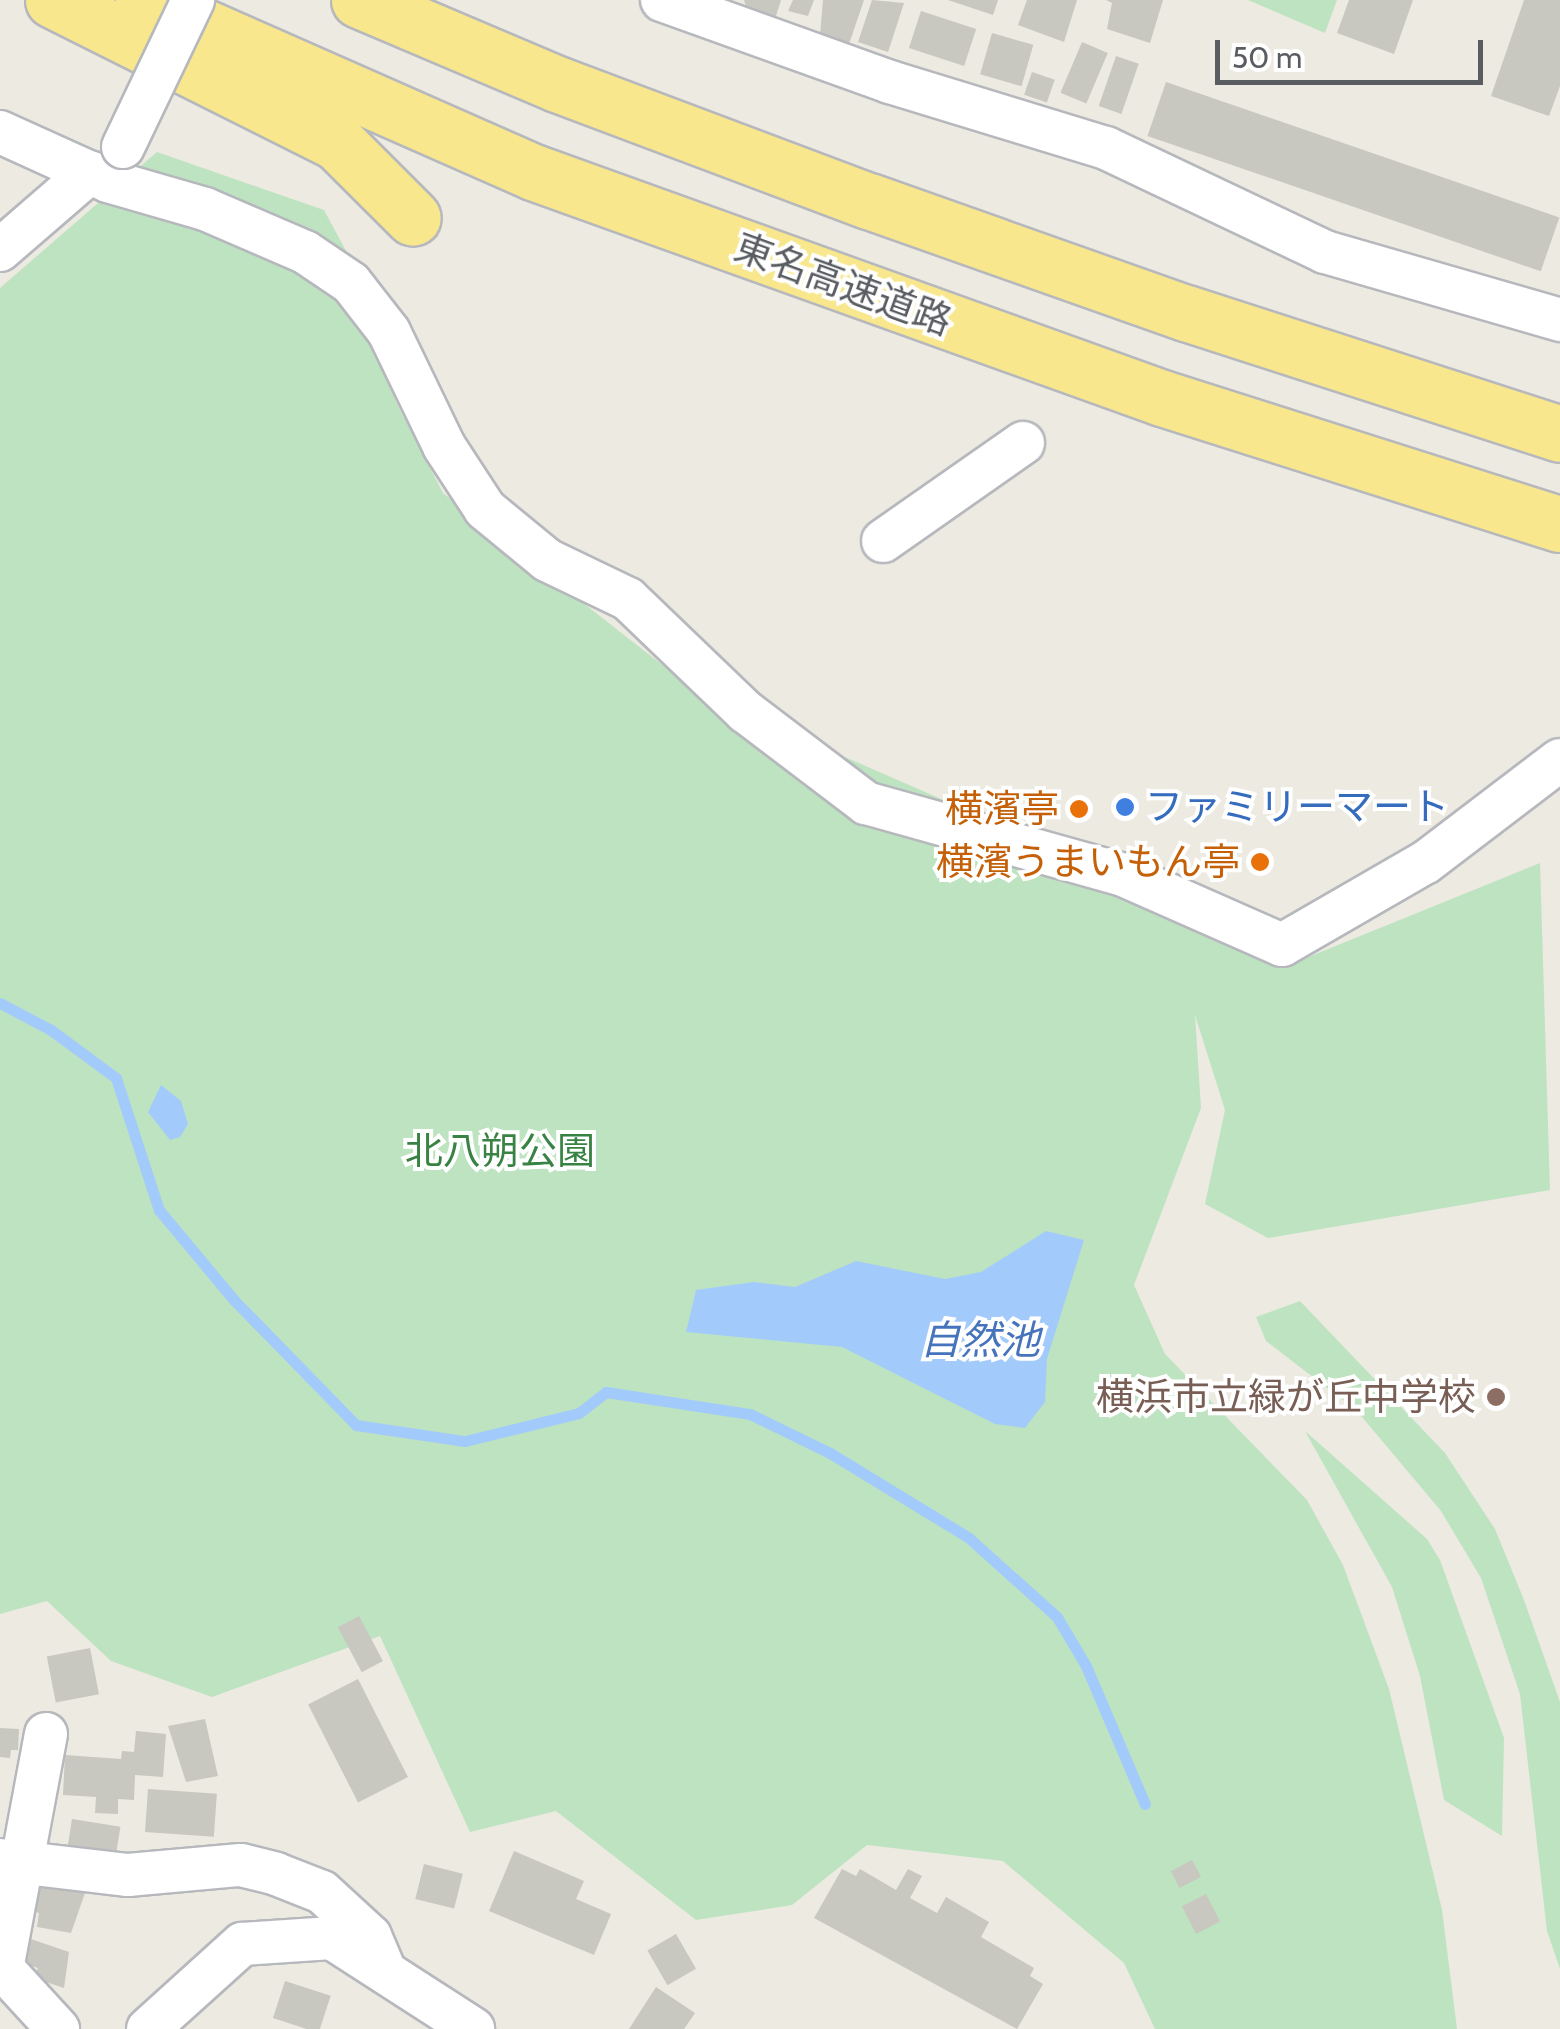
<!DOCTYPE html>
<html>
<head>
<meta charset="utf-8">
<style>
	body { margin:0 }
	#map { position:relative; width:1560px; height:2029px; overflow:hidden; background:#eceae1; font-family:Cabin,"Noto Sans JP",sans-serif }
	div>[style] { position:absolute }
	.green>* { inset:0; background:#bee3c1 }
	.water>* { inset:0; background:#a2cbfb }
	.stream>* { height:11px; margin:-5.5px; padding:0 5.5px; transform-origin:5.5px; border-radius:5.5px; background:#a2cbfb }
	.building>* { inset:0; background:#c8c7c0; transform-origin:0 0 }
	.roads { filter:drop-shadow(2px 0 #b6b8bd) drop-shadow(-2px 0 #b6b8bd) drop-shadow(0 2px #b6b8bd) drop-shadow(0 -2px #b6b8bd) }
	.minor>* { height:42px; margin:-21px; padding:0 21px; transform-origin:21px; border-radius:21px; background:#fff }
	.highway>* { height:55px; margin:-27.5px; padding:0 27.5px; transform-origin:27.5px; border-radius:27.5px; background:#f8e78c }
	.bridges { filter:drop-shadow(2px 0 #b6b8bd) drop-shadow(-2px 0 #b6b8bd) drop-shadow(0 2px #b6b8bd) drop-shadow(0 -2px #b6b8bd) }
	.minor-bridge>* { height:42px; margin:-21px; padding:0 21px; transform-origin:21px; border-radius:21px; background:#fff }
	.dots>* { width:28px; height:28px; translate:-50% -50%; box-sizing:border-box; border:5px solid #fff; border-radius:50% }
	span { translate:-50% -50%; white-space:nowrap; text-align:center; line-height:1.15; -webkit-text-stroke:8px #fff; paint-order:stroke }
	.street-label { font-size:38px; color:#595c61 }
	.shop-label { font-size:38px; color:#366cbe }
	.left { translate:0 -50%; text-align:left }
	.food-label { font-size:38px; color:#c56008 }
	.right { translate:-100% -50%; text-align:right }
	.park-label { font-size:38px; color:#388243 }
	.education-label { font-size:38px; color:#785e54 }
	.water-label { font-size:40px; color:#4674bc; font-style:italic }
	.scale { position:absolute; left:1215px; top:40px; width:268px; height:45px; box-sizing:border-box; border:5px solid #595c61; border-top:0; padding-left:12px; font-size:30px; line-height:35px; white-space:nowrap; color:#595c61; -webkit-text-stroke:8px #fff; paint-order:stroke }
</style>
</head>
<body>
<div id="map">
	<div class="green">
		<i style="clip-path:polygon(1248px 0,1337px 0,1325px 33px)"></i>
		<i style="clip-path:polygon(157px 152px,324px 210px,353px 264px,396px 402px,443px 493px,698px 693px,1306px 958px,1540px 863px,1550px 1190px,1268px 1238px,1205px 1204px,1225px 1110px,1195px 1015px,1201px 1108px,1134px 1285px,1165px 1354px,1307px 1500px,1343px 1565px,1389px 1689px,1442px 1910px,1457px 2029px,1155px 2029px,1124px 1963px,1003px 1861px,867px 1845px,792px 1905px,696px 1920px,556px 1811px,470px 1832px,380px 1636px,212px 1697px,111px 1661px,47px 1601px,0 1614px,0 288px)"></i>
		<i style="clip-path:polygon(1300px 1301px,1445px 1453px,1495px 1529px,1524px 1600px,1560px 1702px,1560px 1969px,1547px 1931px,1520px 1694px,1481px 1578px,1441px 1511px,1357px 1411px,1266px 1341px,1256px 1317px)"></i>
		<i style="clip-path:polygon(1305px 1431px,1427px 1539px,1440px 1560px,1504px 1738px,1502px 1836px,1444px 1800px,1420px 1676px,1392px 1587px)"></i>
	</div>
	<div class="water">
		<i style="clip-path:polygon(161px 1085px,181px 1101px,188px 1124px,180px 1137px,170px 1140px,148px 1112px)"></i>
		<i style="clip-path:polygon(1046px 1231px,1084px 1240px,1047px 1359px,1045px 1402px,1025px 1428px,995px 1424px,842px 1347px,686px 1332px,696px 1290px,754px 1282px,795px 1287px,856px 1261px,945px 1279px,981px 1272px)"></i>
	</div>
	<div class="stream">
		<i style="left:0;top:1003px;width:58px;rotate:27.9deg"></i>
		<i style="left:51px;top:1030px;width:81px;rotate:36.4deg"></i>
		<i style="left:116px;top:1078px;width:139px;rotate:72deg"></i>
		<i style="left:159px;top:1210px;width:117px;rotate:50.2deg"></i>
		<i style="left:234px;top:1300px;width:175px;rotate:45.7deg"></i>
		<i style="left:356px;top:1425px;width:110px;rotate:8.4deg"></i>
		<i style="left:465px;top:1441px;width:117px;rotate:-13.8deg"></i>
		<i style="left:579px;top:1413px;width:34px;rotate:-38deg"></i>
		<i style="left:606px;top:1392px;width:146px;rotate:8.7deg"></i>
		<i style="left:750px;top:1414px;width:89px;rotate:26deg"></i>
		<i style="left:830px;top:1453px;width:163px;rotate:31.4deg"></i>
		<i style="left:969px;top:1538px;width:118px;rotate:41.9deg"></i>
		<i style="left:1057px;top:1617px;width:57px;rotate:59.4deg"></i>
		<i style="left:1086px;top:1666px;width:150px;rotate:66.9deg"></i>
	</div>
	<div class="building">
		<i style="clip-path:polygon(744px 0,781px 0,775px 19px,746px 7px)"></i>
		<i style="clip-path:polygon(793px 0,814px 0,808px 16px,788px 11px)"></i>
		<i style="clip-path:polygon(823px 0,864px 0,849px 44px,820px 35px)"></i>
		<i style="clip-path:polygon(872px 0,904px 3px,888px 52px,858px 42px)"></i>
		<i style="clip-path:polygon(948px 0,998px 0,993px 15px)"></i>
		<i style="clip-path:polygon(1027px 0,1077px 0,1064px 42px,1018px 25px)"></i>
		<i style="clip-path:polygon(1106px 0,1163px 0,1150px 43px,1107px 29px,1112px 3px)"></i>
		<i style="clip-path:polygon(1349px 0,1413px 0,1394px 54px,1337px 33px)"></i>
		<i style="clip-path:polygon(1524px 0,1560px 0,1560px 86px,1549px 116px,1491px 96px)"></i>
		<i style="left:921px;top:11px;width:58px;height:39px;rotate:18deg"></i>
		<i style="left:992px;top:33px;width:43px;height:43px;rotate:16deg"></i>
		<i style="left:1082px;top:42px;width:28px;height:55px;rotate:23deg"></i>
		<i style="left:1116px;top:56px;width:24px;height:53px;rotate:19deg"></i>
		<i style="left:1032px;top:72px;width:24px;height:24px;rotate:19deg"></i>
		<i style="left:1166px;top:82px;width:416px;height:57px;rotate:19deg"></i>
		<i style="left:359px;top:1616px;width:51px;height:24px;rotate:62deg"></i>
		<i style="left:90px;top:1648px;width:47px;height:44px;rotate:79deg"></i>
		<i style="left:358px;top:1679px;width:110px;height:56px;rotate:63deg"></i>
		<i style="clip-path:polygon(205px 1719px,218px 1776px,186px 1782px,168px 1726px)"></i>
		<i style="clip-path:polygon(0 1728px,19px 1729px,18px 1750px,11px 1750px,10px 1758px,0 1757px)"></i>
		<i style="clip-path:polygon(136px 1731px,166px 1734px,163px 1777px,135px 1775px,134px 1800px,118px 1799px,118px 1814px,95px 1813px,96px 1797px,63px 1795px,65px 1755px,121px 1759px,122px 1751px,134px 1752px)"></i>
		<i style="left:148px;top:1789px;width:69px;height:43px;rotate:4deg"></i>
		<i style="left:72px;top:1819px;width:49px;height:28px;rotate:9deg"></i>
		<i style="clip-path:polygon(514px 1851px,584px 1881px,576px 1899px,611px 1914px,594px 1955px,489px 1911px)"></i>
		<i style="left:1192px;top:1860px;width:19px;height:24px;rotate:62deg"></i>
		<i style="left:424px;top:1864px;width:40px;height:36px;rotate:14deg"></i>
		<i style="clip-path:polygon(842px 1869px,856px 1876px,860px 1869px,896px 1890px,908px 1869px,922px 1876px,910px 1898px,937px 1913px,946px 1897px,989px 1922px,981px 1937px,1034px 1968px,1030px 1976px,1043px 1984px,1017px 2029px,814px 1918px)"></i>
		<i style="clip-path:polygon(36px 1881px,86px 1890px,71px 1933px,37px 1927px,39px 1913px,31px 1911px)"></i>
		<i style="left:1206px;top:1894px;width:31px;height:27px;rotate:63deg"></i>
		<i style="left:676px;top:1934px;width:40px;height:33px;rotate:60deg"></i>
		<i style="clip-path:polygon(28px 1938px,69px 1952px,64px 1988px,34px 1978px,38px 1968px,20px 1962px)"></i>
		<i style="left:285px;top:1981px;width:48px;height:39px;rotate:18deg"></i>
		<i style="clip-path:polygon(656px 1987px,695px 2013px,684px 2029px,629px 2029px)"></i>
	</div>
	<div class="roads">
		<div class="minor">
			<i style="left:662px;top:0;width:242px;rotate:19.8deg"></i>
			<i style="left:890px;top:82px;width:226px;rotate:17deg"></i>
			<i style="left:1106px;top:148px;width:242px;rotate:25.4deg"></i>
			<i style="left:1325px;top:252px;width:245px;rotate:16.1deg"></i>
			<i style="left:0;top:132px;width:119px;rotate:24.4deg"></i>
			<i style="left:108px;top:181px;width:101px;rotate:16.1deg"></i>
			<i style="left:205px;top:209px;width:109px;rotate:23.3deg"></i>
			<i style="left:305px;top:252px;width:55px;rotate:34deg"></i>
			<i style="left:351px;top:283px;width:62px;rotate:52.2deg"></i>
			<i style="left:389px;top:332px;width:127px;rotate:64.2deg"></i>
			<i style="left:444px;top:446px;width:75px;rotate:56.9deg"></i>
			<i style="left:485px;top:509px;width:80px;rotate:39.4deg"></i>
			<i style="left:547px;top:560px;width:90px;rotate:25.7deg"></i>
			<i style="left:628px;top:599px;width:163px;rotate:43.8deg"></i>
			<i style="left:746px;top:712px;width:151px;rotate:37.2deg"></i>
			<i style="left:866px;top:803px;width:265px;rotate:15.6deg"></i>
			<i style="left:1121px;top:874px;width:176px;rotate:23.8deg"></i>
			<i style="left:1282px;top:945px;width:166px;rotate:-30deg"></i>
			<i style="left:1426px;top:862px;width:168px;rotate:-37.3deg"></i>
			<i style="left:0;top:250px;width:119px;rotate:-40.9deg"></i>
			<i style="left:883px;top:541px;width:171px;rotate:-35deg"></i>
			<i style="left:46px;top:1734px;width:238px;rotate:100.6deg"></i>
			<i style="left:2px;top:1968px;width:83px;rotate:47.4deg"></i>
			<i style="left:0;top:1860px;width:129px;rotate:6.7deg"></i>
			<i style="left:128px;top:1875px;width:113px;rotate:-5.1deg"></i>
			<i style="left:241px;top:1865px;width:36px;rotate:14deg"></i>
			<i style="left:276px;top:1874px;width:49px;rotate:21.4deg"></i>
			<i style="left:322px;top:1892px;width:65px;rotate:42.5deg"></i>
			<i style="left:370px;top:1936px;width:39px;rotate:67deg"></i>
			<i style="left:148px;top:2029px;width:127px;rotate:-42.1deg"></i>
			<i style="left:242px;top:1944px;width:90px;rotate:-3.8deg"></i>
			<i style="left:332px;top:1938px;width:168px;rotate:32.8deg"></i>
		</div>
		<div class="highway">
			<i style="left:53px;top:0;width:318px;rotate:26.6deg"></i>
			<i style="left:337px;top:142px;width:107px;rotate:45deg"></i>
			<i style="left:143px;top:0;width:426px;rotate:23.8deg"></i>
			<i style="left:533px;top:172px;width:668px;rotate:19.76deg"></i>
			<i style="left:1162px;top:398px;width:417px;rotate:17.6deg"></i>
			<i style="left:359px;top:0;width:215px;rotate:23deg"></i>
			<i style="left:557px;top:84px;width:333px;rotate:20.6deg"></i>
			<i style="left:869px;top:201px;width:336px;rotate:19.5deg"></i>
			<i style="left:1186px;top:313px;width:393px;rotate:17.9deg"></i>
		</div>
	</div>
	<div class="bridges">
		<div class="minor-bridge">
			<i style="left:123px;top:147px;width:163px;rotate:-64.5deg"></i>
		</div>
	</div>
	<div class="dots">
		<i style="left:1125px;top:807px;background:#3f7fe0"></i>
		<i style="left:1079px;top:809px;background:#e8710a"></i>
		<i style="left:1260px;top:862px;background:#e8710a"></i>
		<i style="left:1496px;top:1397px;background:#8d6e63"></i>
	</div>
	<div class="street-label">
		<span style="left:843px;top:284px;rotate:20deg">東名高速道路</span>
	</div>
	<div class="shop-label">
		<span class="left" style="left:1145px;top:807px">ファミリーマート</span>
	</div>
	<div class="food-label">
		<span class="right" style="left:1059px;top:809px">横濱亭</span>
		<span class="right" style="left:1240px;top:862px">横濱うまいもん亭</span>
	</div>
	<div class="park-label">
		<span style="left:500px;top:1151px">北八朔公園</span>
	</div>
	<div class="education-label">
		<span class="right" style="left:1476px;top:1397px">横浜市立緑が丘中学校</span>
	</div>
	<div class="water-label">
		<span style="left:980px;top:1340px">自然池</span>
	</div>
	<div class="scale">50 m</div>
</div>
</body>
</html>
